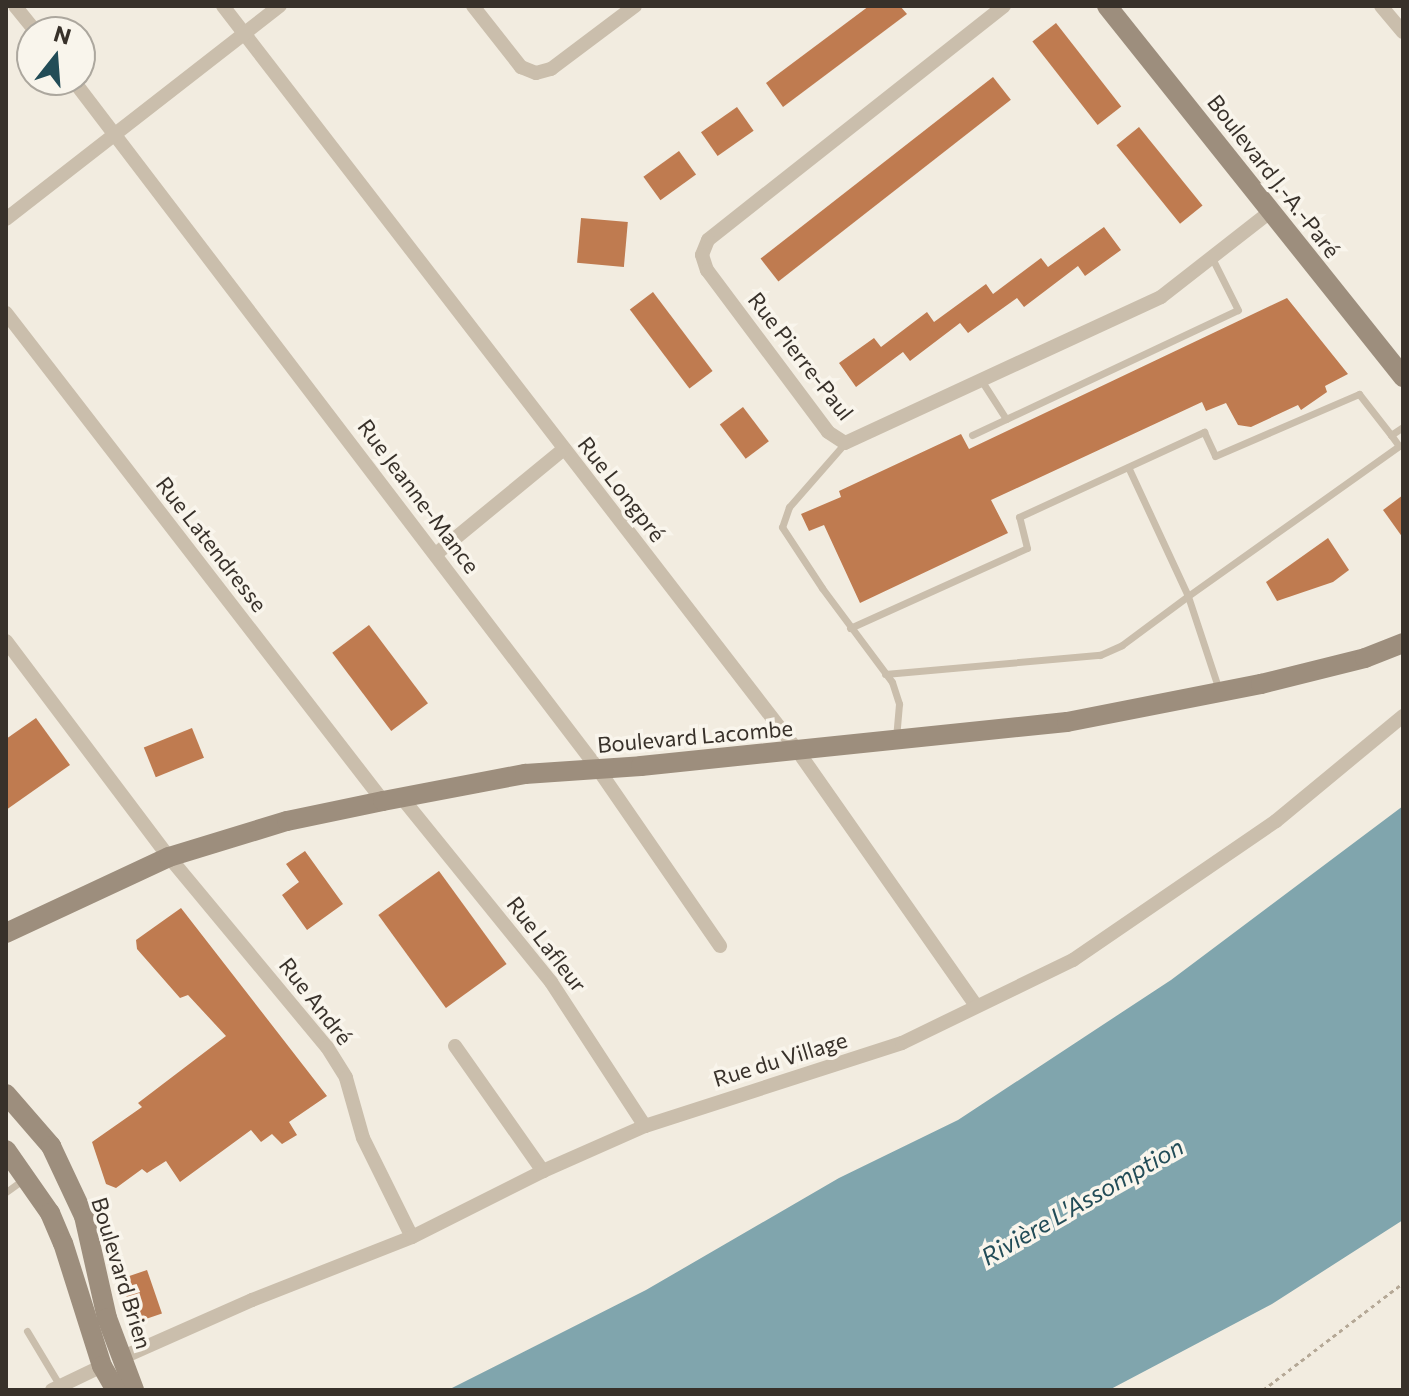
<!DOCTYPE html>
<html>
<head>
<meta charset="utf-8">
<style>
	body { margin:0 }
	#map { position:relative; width:1409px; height:1396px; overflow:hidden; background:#f2ece0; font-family:Commissioner,sans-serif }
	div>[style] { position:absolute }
	.water>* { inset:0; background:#80a5ad }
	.building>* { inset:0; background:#bf7b50; transform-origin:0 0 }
	.path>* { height:3px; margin-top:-1.5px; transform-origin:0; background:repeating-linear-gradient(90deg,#b5a896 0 4px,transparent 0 8px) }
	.lane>* { height:7px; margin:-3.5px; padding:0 3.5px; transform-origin:3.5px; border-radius:3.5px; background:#cabeac }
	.street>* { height:14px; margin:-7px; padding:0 7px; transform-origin:7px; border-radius:7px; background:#cabeac }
	.secondary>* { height:20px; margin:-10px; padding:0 10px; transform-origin:10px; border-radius:10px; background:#9d8e7d }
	span { translate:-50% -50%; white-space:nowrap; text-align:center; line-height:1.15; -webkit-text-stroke:7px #f9f5ec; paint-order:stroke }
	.street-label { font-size:22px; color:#38312a }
	.water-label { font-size:24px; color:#224c57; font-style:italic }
	.frame { position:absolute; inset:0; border:8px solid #38312a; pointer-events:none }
	.north { position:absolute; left:16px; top:16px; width:80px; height:80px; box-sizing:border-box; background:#f9f5ec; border:2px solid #aca79e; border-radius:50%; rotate:17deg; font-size:22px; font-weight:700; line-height:32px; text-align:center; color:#38312a }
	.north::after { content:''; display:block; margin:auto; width:28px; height:36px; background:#224c57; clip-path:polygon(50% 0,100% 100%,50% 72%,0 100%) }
</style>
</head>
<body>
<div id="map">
	<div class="water">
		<i style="clip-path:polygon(1403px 806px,1403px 1220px,1272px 1304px,1109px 1390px,448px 1390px,646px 1290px,839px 1178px,958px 1120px,1171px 980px)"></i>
	</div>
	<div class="building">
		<i style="clip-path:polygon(869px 6px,900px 6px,907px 14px,783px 107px,766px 83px)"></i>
		<i style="left:1056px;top:23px;width:106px;height:30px;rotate:52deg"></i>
		<i style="left:993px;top:77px;width:29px;height:295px;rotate:52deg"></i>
		<i style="left:737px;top:107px;width:29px;height:44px;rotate:55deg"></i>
		<i style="left:1139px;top:127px;width:101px;height:29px;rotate:51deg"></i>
		<i style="left:679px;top:151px;width:29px;height:44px;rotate:54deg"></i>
		<i style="left:581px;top:218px;width:47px;height:45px;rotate:5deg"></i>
		<i style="clip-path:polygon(1104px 227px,1121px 250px,1085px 276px,1078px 266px,1024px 307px,1017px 298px,968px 333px,960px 323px,910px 361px,903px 352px,856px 387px,839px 363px,874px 338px,881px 347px,927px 312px,934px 322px,986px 284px,993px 294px,1041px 258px,1048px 267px)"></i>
		<i style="left:653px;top:292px;width:99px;height:29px;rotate:53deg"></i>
		<i style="clip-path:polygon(1287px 298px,1348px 374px,1325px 386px,1327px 392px,1301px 410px,1298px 405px,1251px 427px,1238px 425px,1226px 403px,1206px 411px,1202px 402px,991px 500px,1008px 533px,860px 603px,824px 525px,809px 531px,801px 514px,841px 497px,839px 491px,961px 434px,969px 449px)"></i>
		<i style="left:743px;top:407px;width:43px;height:29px;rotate:53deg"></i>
		<i style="clip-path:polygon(1403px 495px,1403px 538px,1383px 510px)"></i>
		<i style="clip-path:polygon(1328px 538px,1349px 570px,1333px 582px,1277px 601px,1266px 582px)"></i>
		<i style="left:369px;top:625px;width:98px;height:46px;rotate:53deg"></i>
		<i style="clip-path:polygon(36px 718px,70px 765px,6px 810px,6px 739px)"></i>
		<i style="left:192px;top:728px;width:32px;height:52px;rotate:68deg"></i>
		<i style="clip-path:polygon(305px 851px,343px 904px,307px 930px,282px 895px,299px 882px,286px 864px)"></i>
		<i style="left:439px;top:871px;width:115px;height:75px;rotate:54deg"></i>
		<i style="clip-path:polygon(181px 908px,327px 1096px,289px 1122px,297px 1135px,282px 1144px,272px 1134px,261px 1142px,251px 1130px,180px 1182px,166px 1161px,147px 1173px,142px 1169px,116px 1188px,106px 1184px,92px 1142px,142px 1107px,138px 1103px,226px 1036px,188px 995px,180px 998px,137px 949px,136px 940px)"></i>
		<i style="left:147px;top:1270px;width:46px;height:28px;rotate:71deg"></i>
	</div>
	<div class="path">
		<i style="left:1263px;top:1390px;width:176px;rotate:-37.4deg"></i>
	</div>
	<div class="lane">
		<i style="left:981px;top:380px;width:46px;rotate:57.3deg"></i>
		<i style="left:1006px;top:419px;width:256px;rotate:-25.2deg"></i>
		<i style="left:1238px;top:310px;width:58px;rotate:-116.6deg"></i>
		<i style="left:972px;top:435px;width:38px;rotate:-25deg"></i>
		<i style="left:845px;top:443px;width:85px;rotate:131.2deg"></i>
		<i style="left:789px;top:507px;width:21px;rotate:109deg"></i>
		<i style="left:782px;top:527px;width:73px;rotate:56.7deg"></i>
		<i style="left:822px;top:588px;width:117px;rotate:53.3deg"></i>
		<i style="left:892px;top:682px;width:23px;rotate:72deg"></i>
		<i style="left:899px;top:704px;width:35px;rotate:95deg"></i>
		<i style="left:850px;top:628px;width:194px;rotate:-24.3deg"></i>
		<i style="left:1027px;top:548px;width:32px;rotate:-104deg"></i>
		<i style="left:1019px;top:517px;width:204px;rotate:-24.7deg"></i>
		<i style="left:1204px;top:432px;width:26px;rotate:65deg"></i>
		<i style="left:1215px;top:456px;width:157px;rotate:-23.3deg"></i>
		<i style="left:1359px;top:394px;width:52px;rotate:52deg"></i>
		<i style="left:885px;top:674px;width:216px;rotate:-5.1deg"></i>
		<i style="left:1100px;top:655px;width:24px;rotate:-24deg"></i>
		<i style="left:1122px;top:645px;width:82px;rotate:-36.6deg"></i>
		<i style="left:1188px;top:596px;width:142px;rotate:-114.9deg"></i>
		<i style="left:1219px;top:690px;width:99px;rotate:-108.3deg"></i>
		<i style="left:1188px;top:596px;width:259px;rotate:-35.4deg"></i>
		<i style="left:1399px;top:446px;width:14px;rotate:-126deg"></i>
		<i style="left:1391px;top:435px;width:14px;rotate:-34deg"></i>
		<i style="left:6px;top:1192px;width:22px;rotate:-36deg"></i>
		<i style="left:27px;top:1331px;width:64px;rotate:59deg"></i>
	</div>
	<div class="street">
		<i style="left:15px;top:6px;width:33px;rotate:51deg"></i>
		<i style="left:223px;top:6px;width:940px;rotate:52.35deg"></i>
		<i style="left:797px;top:750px;width:312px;rotate:55deg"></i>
		<i style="left:473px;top:6px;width:78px;rotate:51.8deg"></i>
		<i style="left:521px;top:67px;width:16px;rotate:22deg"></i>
		<i style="left:536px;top:73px;width:16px;rotate:-15deg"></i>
		<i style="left:551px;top:69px;width:105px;rotate:-36.9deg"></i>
		<i style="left:1004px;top:6px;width:377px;rotate:141.7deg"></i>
		<i style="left:708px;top:240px;width:16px;rotate:112deg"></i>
		<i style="left:702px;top:255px;width:16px;rotate:72deg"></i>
		<i style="left:707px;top:270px;width:202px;rotate:53.2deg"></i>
		<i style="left:828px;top:432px;width:20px;rotate:33deg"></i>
		<i style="left:845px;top:443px;width:348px;rotate:-24.8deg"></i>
		<i style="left:1161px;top:297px;width:140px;rotate:-38deg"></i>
		<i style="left:1381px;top:6px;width:34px;rotate:50deg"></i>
		<i style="left:73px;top:80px;width:866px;rotate:52.69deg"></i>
		<i style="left:598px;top:769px;width:215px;rotate:55.4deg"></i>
		<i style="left:6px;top:219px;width:347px;rotate:-37.9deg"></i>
		<i style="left:6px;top:313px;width:617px;rotate:52.31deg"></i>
		<i style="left:436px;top:554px;width:166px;rotate:-39.4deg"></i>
		<i style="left:6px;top:641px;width:271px;rotate:53deg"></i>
		<i style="left:169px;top:857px;width:247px;rotate:50.3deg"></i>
		<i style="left:327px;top:1047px;width:36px;rotate:58deg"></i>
		<i style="left:346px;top:1078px;width:62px;rotate:74.2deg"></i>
		<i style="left:363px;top:1138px;width:110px;rotate:63.7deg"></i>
		<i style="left:402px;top:798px;width:237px;rotate:51deg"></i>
		<i style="left:551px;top:982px;width:172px;rotate:56.9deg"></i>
		<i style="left:455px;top:1046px;width:153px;rotate:54.9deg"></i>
		<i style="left:121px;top:1358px;width:143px;rotate:-23.9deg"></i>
		<i style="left:252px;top:1300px;width:172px;rotate:-21.5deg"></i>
		<i style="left:412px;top:1237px;width:147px;rotate:-26.7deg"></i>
		<i style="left:543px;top:1171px;width:111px;rotate:-23.8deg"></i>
		<i style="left:645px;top:1126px;width:270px;rotate:-17.9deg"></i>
		<i style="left:902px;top:1043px;width:190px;rotate:-25.9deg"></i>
		<i style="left:1073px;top:960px;width:246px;rotate:-34.4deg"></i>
		<i style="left:1276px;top:821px;width:165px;rotate:-39.6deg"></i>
		<i style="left:52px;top:1390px;width:55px;rotate:-25.6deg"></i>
	</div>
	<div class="secondary">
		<i style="left:1107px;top:6px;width:475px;rotate:51.4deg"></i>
		<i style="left:6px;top:933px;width:180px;rotate:-25deg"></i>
		<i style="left:169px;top:857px;width:123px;rotate:-17deg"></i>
		<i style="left:287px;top:821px;width:98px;rotate:-11.8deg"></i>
		<i style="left:383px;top:801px;width:145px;rotate:-10.8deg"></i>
		<i style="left:525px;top:774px;width:116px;rotate:-3.9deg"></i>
		<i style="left:641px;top:766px;width:428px;rotate:-5.9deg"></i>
		<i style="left:1067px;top:722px;width:198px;rotate:-11.1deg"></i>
		<i style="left:1261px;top:684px;width:107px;rotate:-14deg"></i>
		<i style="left:1365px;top:658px;width:41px;rotate:-21.5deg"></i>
		<i style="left:6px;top:1094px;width:69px;rotate:49.1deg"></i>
		<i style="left:51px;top:1146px;width:77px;rotate:64.8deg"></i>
		<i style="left:84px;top:1216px;width:105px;rotate:77.3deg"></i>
		<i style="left:107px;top:1318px;width:77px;rotate:69.4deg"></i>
		<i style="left:6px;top:1150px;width:77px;rotate:55.1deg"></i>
		<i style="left:50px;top:1213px;width:33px;rotate:67deg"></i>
		<i style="left:63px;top:1243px;width:129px;rotate:72.4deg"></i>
		<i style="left:102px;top:1366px;width:28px;rotate:60deg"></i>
	</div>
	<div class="street-label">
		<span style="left:1274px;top:176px;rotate:52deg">Boulevard J.-A.-Paré</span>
		<span style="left:801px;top:356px;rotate:52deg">Rue Pierre-Paul</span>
		<span style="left:622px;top:489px;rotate:52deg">Rue Longpré</span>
		<span style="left:419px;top:496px;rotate:53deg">Rue Jeanne-Mance</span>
		<span style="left:212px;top:544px;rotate:52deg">Rue Latendresse</span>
		<span style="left:695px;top:736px;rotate:-5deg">Boulevard Lacombe</span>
		<span style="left:547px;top:944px;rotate:52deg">Rue Lafleur</span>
		<span style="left:316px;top:1001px;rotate:52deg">Rue André</span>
		<span style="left:780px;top:1059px;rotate:-17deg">Rue du Village</span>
		<span style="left:122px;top:1273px;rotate:73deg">Boulevard Brien</span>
	</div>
	<div class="water-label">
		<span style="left:1082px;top:1201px;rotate:-30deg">Rivière L'Assomption</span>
	</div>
	<div class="frame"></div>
	<div class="north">N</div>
</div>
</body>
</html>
